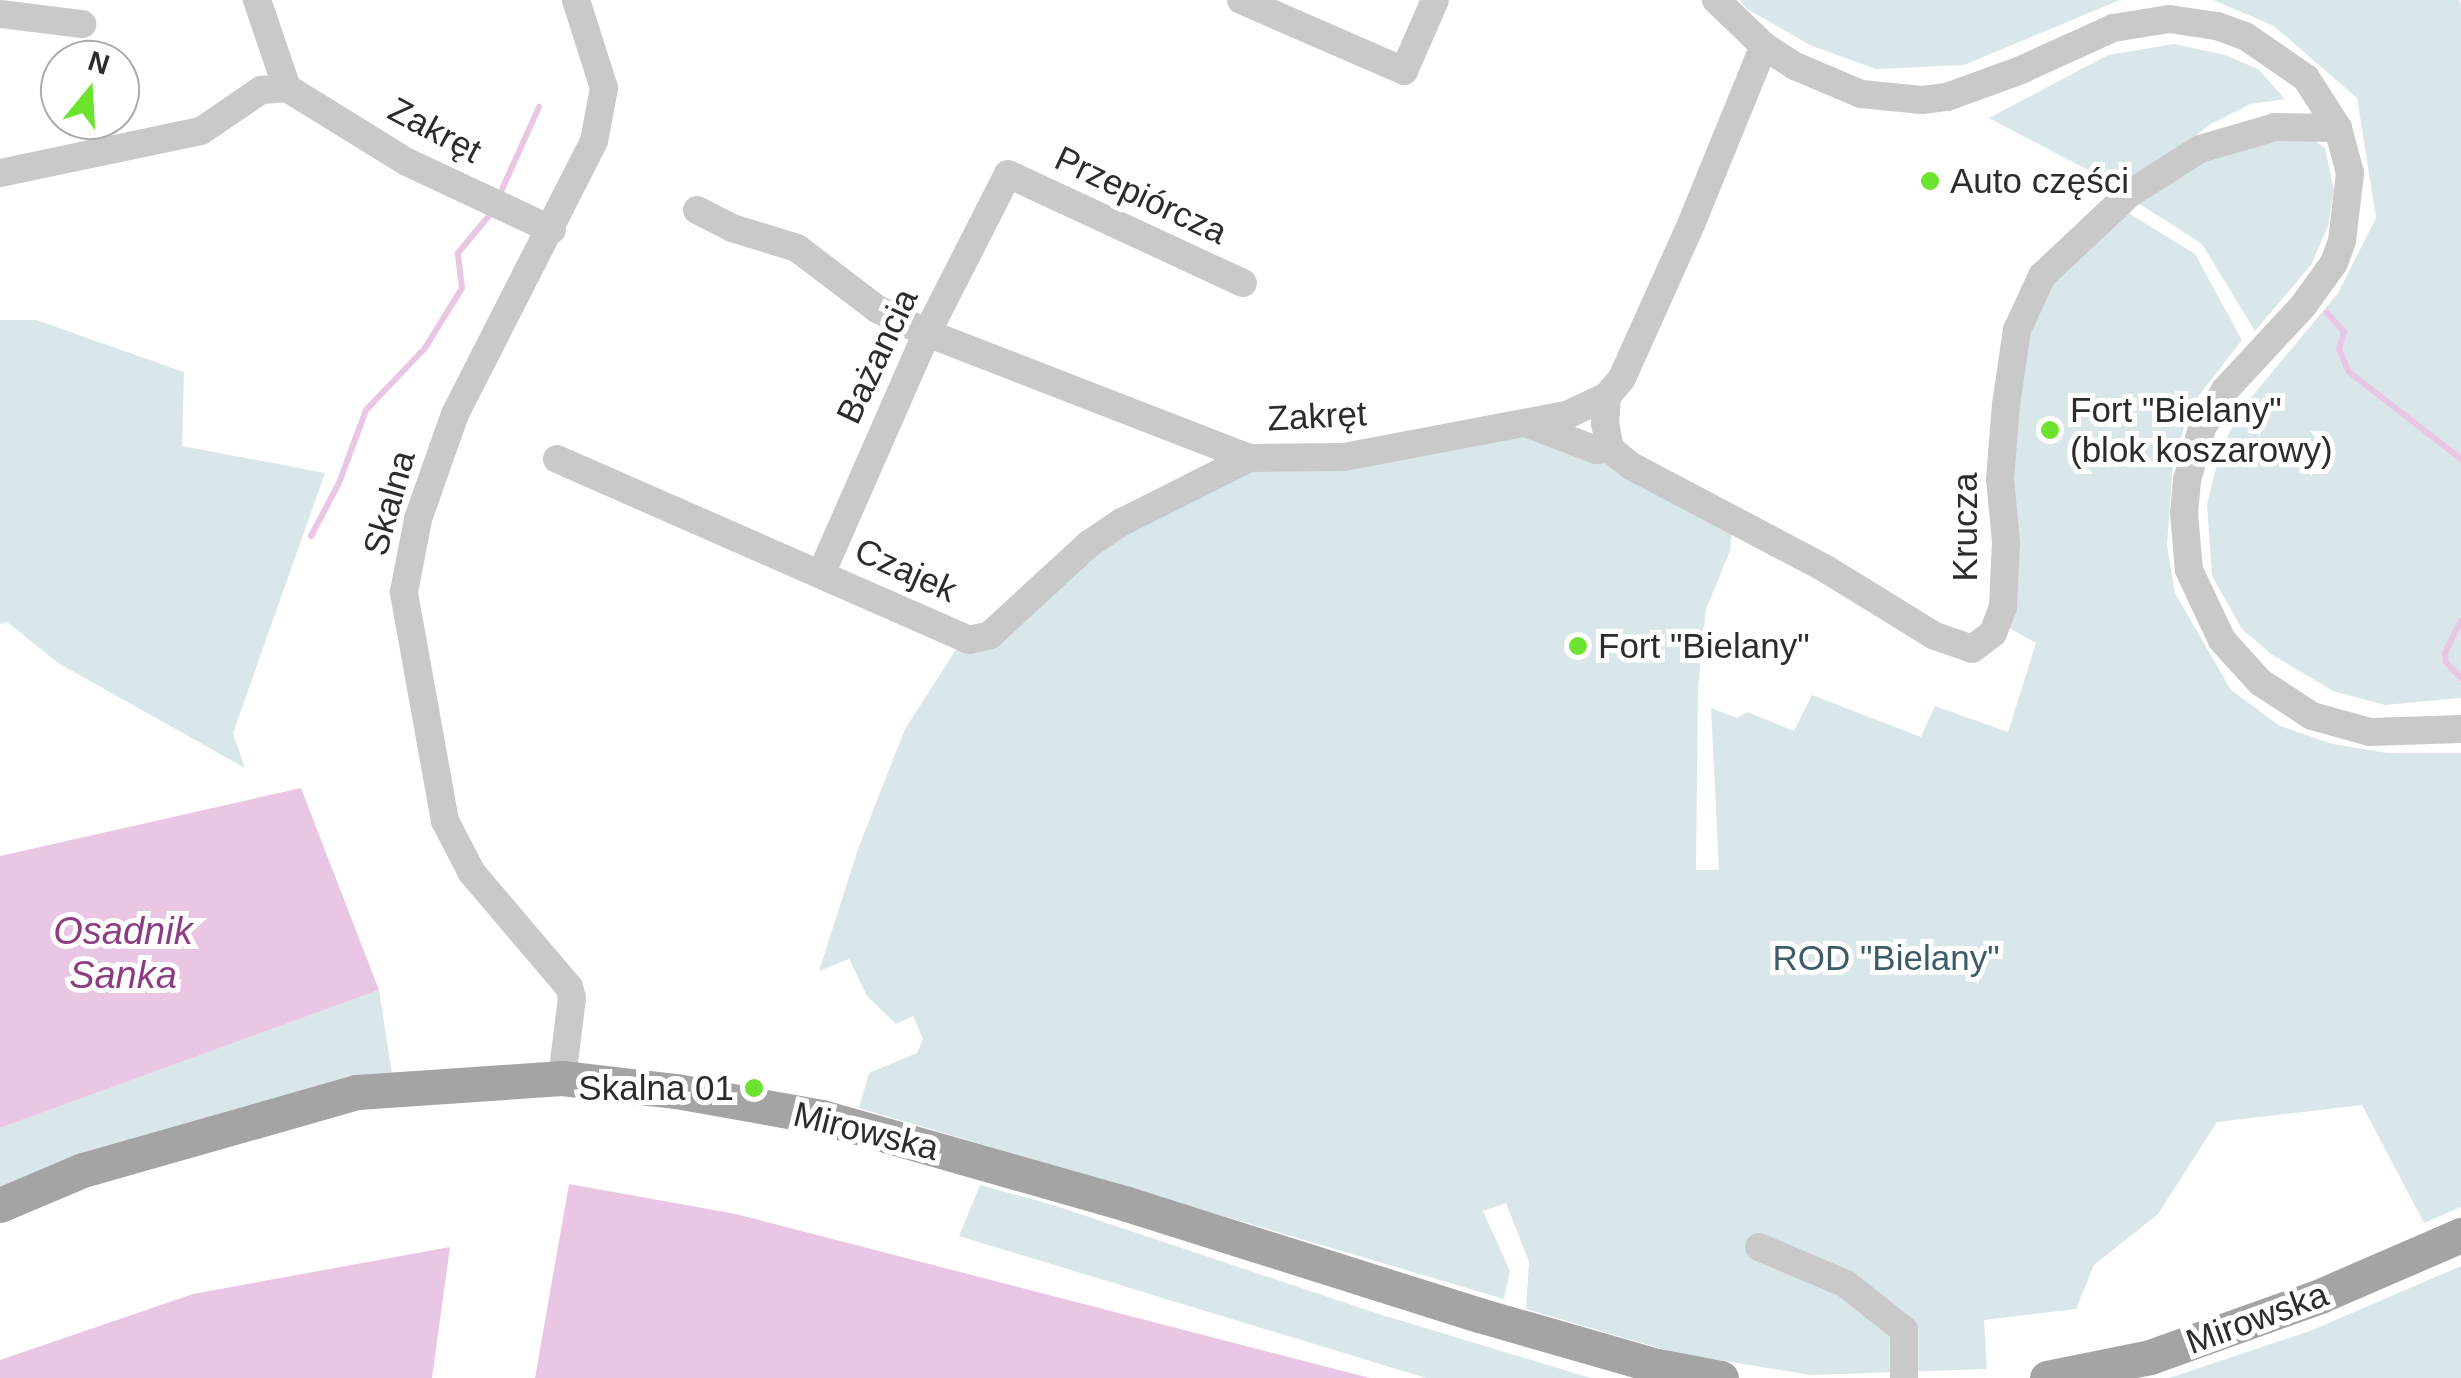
<!DOCTYPE html>
<html>
<head>
<meta charset="utf-8">
<style>
	body { margin:0 }
	#map { position:relative; width:2461px; height:1378px; overflow:hidden; background:#fff; font-family:Arial,sans-serif }
	div>[style] { position:absolute }
	.green>* { inset:0; background:#dae7ea }
	.water>* { inset:0; background:#eac6e5 }
	.stream>* { height:6px; margin:-3px; padding:0 3px; transform-origin:3px; border-radius:3px; background:#eac6e5 }
	.minor>* { height:28px; margin:-14px; padding:0 14px; transform-origin:14px; border-radius:14px; background:#c9c9c9 }
	.major>* { height:35px; margin:-17.5px; padding:0 17.5px; transform-origin:17.5px; border-radius:17.5px; background:#a4a4a4 }
	.dots>* { width:28px; height:28px; translate:-50% -50%; box-sizing:border-box; border:5px solid #fff; border-radius:50% }
	span { translate:-50% -50%; white-space:nowrap; text-align:center; line-height:1.15; -webkit-text-stroke:10px #fff; paint-order:stroke }
	.street-label { font-size:35px; color:#2c2c2c }
	.poi-label { font-size:35px; color:#2c2c2c }
	.left { translate:0 -50%; text-align:left }
	.right { translate:-100% -50%; text-align:right }
	.park-label { font-size:35px; color:#3b5b67 }
	.water-label { font-size:38px; color:#8d3c82; font-style:italic }
	.north { position:absolute; left:40px; top:40px; width:100px; height:100px; box-sizing:border-box; background:#fff; border:2px solid #ababab; border-radius:50%; rotate:18deg; font-size:28px; font-weight:700; line-height:40px; text-align:center; color:#2c2c2c }
	.north::after { content:''; display:block; margin:auto; width:35px; height:45px; background:#6be32f; clip-path:polygon(50% 0,100% 100%,50% 72%,0 100%) }
</style>
</head>
<body>
<div id="map">
	<div class="green">
		<i style="clip-path:polygon(1740px 0,2120px 0,1964px 65px,1876px 69px,1812px 46px,1747px 9px)"></i>
		<i style="clip-path:polygon(2213px 0,2459px 0,2461px 4px,2461px 698px,2385px 705px,2333px 691px,2271px 654px,2242px 629px,2212px 576px,2207px 504px,2221px 448px,2244px 406px,2338px 293px,2376px 218px,2357px 98px,2274px 26px)"></i>
		<i style="clip-path:polygon(2174px 44px,2225px 55px,2258px 69px,2285px 99px,2251px 104px,2211px 124px,2124px 189px,1989px 118px,2108px 55px)"></i>
		<i style="clip-path:polygon(2302px 132px,2325px 148px,2334px 190px,2328px 226px,2311px 265px,2255px 331px,2202px 244px,2135px 201px,2215px 152px)"></i>
		<i style="clip-path:polygon(2127px 212px,2195px 254px,2242px 340px,2190px 407px,2173px 465px,2167px 545px,2175px 593px,2231px 690px,2280px 726px,2333px 744px,2387px 753px,2461px 753px,2461px 1207px,2424px 1223px,2362px 1105px,2217px 1122px,2158px 1214px,2094px 1265px,2076px 1309px,1984px 1320px,1987px 1369px,1811px 1375px,1676px 1353px,1526px 1309px,1529px 1262px,1506px 1203px,1483px 1211px,1510px 1271px,1504px 1299px,859px 1108px,869px 1073px,917px 1053px,923px 1039px,913px 1016px,896px 1024px,867px 996px,849px 959px,819px 971px,858px 849px,905px 729px,957px 648px,1091px 549px,1260px 464px,1523px 433px,1610px 462px,1732px 533px,1730px 551px,1706px 609px,1698px 688px,1696px 870px,1719px 870px,1711px 708px,1737px 718px,1747px 712px,1794px 731px,1812px 695px,1921px 737px,1935px 706px,2008px 732px,2036px 643px,2009px 628px,2008px 481px,2027px 329px,2039px 298px)"></i>
		<i style="clip-path:polygon(0 320px,36px 320px,184px 372px,182px 446px,325px 473px,233px 733px,245px 768px,58px 663px,7px 622px,0 624px)"></i>
		<i style="clip-path:polygon(379px 990px,392px 1074px,0 1190px,0 1128px)"></i>
		<i style="clip-path:polygon(980px 1185px,1053px 1205px,1379px 1314px,1591px 1378px,1426px 1378px,959px 1236px)"></i>
		<i style="clip-path:polygon(2461px 1266px,2461px 1378px,2169px 1378px,2310px 1331px)"></i>
	</div>
	<div class="water">
		<i style="clip-path:polygon(301px 788px,379px 990px,0 1128px,0 856px)"></i>
		<i style="clip-path:polygon(569px 1184px,736px 1214px,1370px 1378px,535px 1378px)"></i>
		<i style="clip-path:polygon(450px 1247px,432px 1378px,0 1378px,0 1360px,193px 1294px)"></i>
	</div>
	<div class="stream">
		<i style="left:499px;top:196px;width:98px;rotate:-65.8deg"></i>
		<i style="left:2327px;top:313px;width:25px;rotate:48deg"></i>
		<i style="left:2344px;top:332px;width:18px;rotate:106deg"></i>
		<i style="left:2339px;top:349px;width:25px;rotate:67deg"></i>
		<i style="left:2349px;top:372px;width:142px;rotate:37.8deg"></i>
		<i style="left:311px;top:536px;width:60px;rotate:-62.2deg"></i>
		<i style="left:339px;top:483px;width:78px;rotate:-69.7deg"></i>
		<i style="left:366px;top:410px;width:86px;rotate:-46.4deg"></i>
		<i style="left:425px;top:348px;width:70px;rotate:-58.3deg"></i>
		<i style="left:462px;top:288px;width:35px;rotate:-97deg"></i>
		<i style="left:458px;top:253px;width:53px;rotate:-50.3deg"></i>
		<i style="left:2461px;top:621px;width:36px;rotate:117deg"></i>
		<i style="left:2445px;top:653px;width:9px;rotate:84deg"></i>
		<i style="left:2446px;top:662px;width:22px;rotate:47deg"></i>
	</div>
	<div class="minor">
		<i style="left:257px;top:0;width:93px;rotate:71.2deg"></i>
		<i style="left:1241px;top:0;width:178px;rotate:23.5deg"></i>
		<i style="left:1404px;top:71px;width:77px;rotate:-66.4deg"></i>
		<i style="left:1716px;top:0;width:66px;rotate:43.8deg"></i>
		<i style="left:1764px;top:46px;width:37px;rotate:33deg"></i>
		<i style="left:1795px;top:66px;width:72px;rotate:23deg"></i>
		<i style="left:1861px;top:94px;width:61px;rotate:5.6deg"></i>
		<i style="left:1922px;top:100px;width:25px;rotate:-7deg"></i>
		<i style="left:1947px;top:97px;width:79px;rotate:-20deg"></i>
		<i style="left:2021px;top:70px;width:101px;rotate:-24.5deg"></i>
		<i style="left:2113px;top:28px;width:57px;rotate:-9.1deg"></i>
		<i style="left:2169px;top:19px;width:49px;rotate:8.3deg"></i>
		<i style="left:2217px;top:26px;width:30px;rotate:20deg"></i>
		<i style="left:2245px;top:36px;width:74px;rotate:34.5deg"></i>
		<i style="left:2306px;top:78px;width:59px;rotate:57.4deg"></i>
		<i style="left:2338px;top:128px;width:47px;rotate:75.1deg"></i>
		<i style="left:2350px;top:173px;width:68px;rotate:96.7deg"></i>
		<i style="left:2342px;top:241px;width:23px;rotate:110deg"></i>
		<i style="left:2334px;top:263px;width:53px;rotate:125.8deg"></i>
		<i style="left:2303px;top:306px;width:115px;rotate:132.9deg"></i>
		<i style="left:2225px;top:390px;width:44px;rotate:121.2deg"></i>
		<i style="left:2202px;top:428px;width:54px;rotate:106.1deg"></i>
		<i style="left:2187px;top:480px;width:33px;rotate:95deg"></i>
		<i style="left:2184px;top:513px;width:57px;rotate:85deg"></i>
		<i style="left:2189px;top:570px;width:77px;rotate:64.8deg"></i>
		<i style="left:2222px;top:640px;width:57px;rotate:47.9deg"></i>
		<i style="left:2260px;top:682px;width:62px;rotate:33.2deg"></i>
		<i style="left:2312px;top:716px;width:60px;rotate:15.4deg"></i>
		<i style="left:2370px;top:732px;width:91px;rotate:-1.9deg"></i>
		<i style="left:0;top:14px;width:83px;rotate:7deg"></i>
		<i style="left:287px;top:88px;width:141px;rotate:31.7deg"></i>
		<i style="left:407px;top:162px;width:160px;rotate:25.1deg"></i>
		<i style="left:0;top:173px;width:205px;rotate:-11.8deg"></i>
		<i style="left:201px;top:131px;width:73px;rotate:-34.3deg"></i>
		<i style="left:261px;top:90px;width:26px;rotate:-4deg"></i>
		<i style="left:697px;top:210px;width:39px;rotate:27deg"></i>
		<i style="left:732px;top:228px;width:68px;rotate:17.1deg"></i>
		<i style="left:797px;top:248px;width:101px;rotate:37.3deg"></i>
		<i style="left:877px;top:309px;width:55px;rotate:25.6deg"></i>
		<i style="left:927px;top:333px;width:345px;rotate:21.2deg"></i>
		<i style="left:1249px;top:458px;width:95px;rotate:-0.6deg"></i>
		<i style="left:1344px;top:457px;width:227px;rotate:-10.7deg"></i>
		<i style="left:1567px;top:415px;width:44px;rotate:-25.4deg"></i>
		<i style="left:1607px;top:396px;width:23px;rotate:-50deg"></i>
		<i style="left:1622px;top:378px;width:171px;rotate:-65.8deg"></i>
		<i style="left:1692px;top:222px;width:190px;rotate:-67.8deg"></i>
		<i style="left:1607px;top:396px;width:27px;rotate:94deg"></i>
		<i style="left:1605px;top:423px;width:26px;rotate:79deg"></i>
		<i style="left:1610px;top:449px;width:27px;rotate:39deg"></i>
		<i style="left:1631px;top:466px;width:221px;rotate:27.8deg"></i>
		<i style="left:1826px;top:569px;width:128px;rotate:31.6deg"></i>
		<i style="left:1935px;top:636px;width:39px;rotate:19deg"></i>
		<i style="left:1972px;top:649px;width:26px;rotate:-37deg"></i>
		<i style="left:1993px;top:633px;width:28px;rotate:-69deg"></i>
		<i style="left:2003px;top:607px;width:65px;rotate:-87.4deg"></i>
		<i style="left:2006px;top:542px;width:63px;rotate:-95.4deg"></i>
		<i style="left:2000px;top:479px;width:74px;rotate:-85.4deg"></i>
		<i style="left:2006px;top:405px;width:76px;rotate:-81.7deg"></i>
		<i style="left:2017px;top:330px;width:60px;rotate:-65.2deg"></i>
		<i style="left:2042px;top:276px;width:120px;rotate:-43.3deg"></i>
		<i style="left:2129px;top:194px;width:84px;rotate:-32.4deg"></i>
		<i style="left:2200px;top:149px;width:78px;rotate:-16.3deg"></i>
		<i style="left:2275px;top:127px;width:63px;rotate:0.9deg"></i>
		<i style="left:1528px;top:424px;width:73px;rotate:20.9deg"></i>
		<i style="left:1596px;top:450px;width:14px;rotate:-4deg"></i>
		<i style="left:557px;top:459px;width:450px;rotate:23.7deg"></i>
		<i style="left:969px;top:640px;width:22px;rotate:-13deg"></i>
		<i style="left:990px;top:635px;width:134px;rotate:-42.6deg"></i>
		<i style="left:1089px;top:544px;width:40px;rotate:-34deg"></i>
		<i style="left:1122px;top:522px;width:142px;rotate:-26.7deg"></i>
		<i style="left:821px;top:574px;width:263px;rotate:-66.3deg"></i>
		<i style="left:927px;top:333px;width:178px;rotate:-63deg"></i>
		<i style="left:1008px;top:174px;width:259px;rotate:24.9deg"></i>
		<i style="left:562px;top:1078px;width:81px;rotate:-82.9deg"></i>
		<i style="left:572px;top:998px;width:11px;rotate:-105deg"></i>
		<i style="left:569px;top:987px;width:150px;rotate:-130.4deg"></i>
		<i style="left:472px;top:873px;width:59px;rotate:-117.4deg"></i>
		<i style="left:445px;top:821px;width:233px;rotate:-100.2deg"></i>
		<i style="left:404px;top:592px;width:74px;rotate:-79.1deg"></i>
		<i style="left:418px;top:519px;width:111px;rotate:-70.6deg"></i>
		<i style="left:455px;top:414px;width:306px;rotate:-63deg"></i>
		<i style="left:594px;top:141px;width:54px;rotate:-79.3deg"></i>
		<i style="left:604px;top:88px;width:92px;rotate:-107.7deg"></i>
		<i style="left:1759px;top:1247px;width:95px;rotate:23deg"></i>
		<i style="left:1846px;top:1284px;width:74px;rotate:38.4deg"></i>
		<i style="left:1904px;top:1330px;width:48px;rotate:90deg"></i>
	</div>
	<div class="major">
		<i style="left:0;top:1205px;width:90px;rotate:-22.9deg"></i>
		<i style="left:83px;top:1170px;width:285px;rotate:-15.9deg"></i>
		<i style="left:357px;top:1092px;width:205px;rotate:-3.9deg"></i>
		<i style="left:562px;top:1078px;width:115px;rotate:6.5deg"></i>
		<i style="left:676px;top:1091px;width:148px;rotate:10.1deg"></i>
		<i style="left:822px;top:1117px;width:317px;rotate:15.9deg"></i>
		<i style="left:1127px;top:1204px;width:369px;rotate:17.5deg"></i>
		<i style="left:1479px;top:1315px;width:185px;rotate:16deg"></i>
		<i style="left:1657px;top:1366px;width:65px;rotate:10.6deg"></i>
		<i style="left:2047px;top:1378px;width:105px;rotate:-11.5deg"></i>
		<i style="left:2150px;top:1357px;width:181px;rotate:-19.7deg"></i>
		<i style="left:2320px;top:1296px;width:154px;rotate:-23.4deg"></i>
	</div>
	<div class="dots">
		<i style="left:1930px;top:181px;background:#6be32f"></i>
		<i style="left:2050px;top:430px;background:#6be32f"></i>
		<i style="left:1578px;top:646px;background:#6be32f"></i>
		<i style="left:754px;top:1088px;background:#6be32f"></i>
	</div>
	<div class="street-label">
		<span style="left:435px;top:130px;rotate:28deg">Zakręt</span>
		<span style="left:1141px;top:195px;rotate:25deg">Przepiórcza</span>
		<span style="left:877px;top:356px;rotate:-65deg">Bażancia</span>
		<span style="left:1317px;top:416px;rotate:-3deg">Zakręt</span>
		<span style="left:389px;top:503px;rotate:-74deg">Skalna</span>
		<span style="left:1965px;top:527px;rotate:-90deg">Krucza</span>
		<span style="left:906px;top:570px;rotate:24deg">Czajek</span>
		<span style="left:866px;top:1131px;rotate:14deg">Mirowska</span>
		<span style="left:2257px;top:1318px;rotate:-20deg">Mirowska</span>
	</div>
	<div class="poi-label">
		<span class="left" style="left:1950px;top:181px">Auto części</span>
		<span class="left" style="left:2070px;top:430px">Fort "Bielany"<br>(blok koszarowy)</span>
		<span class="left" style="left:1598px;top:646px">Fort "Bielany"</span>
		<span class="right" style="left:734px;top:1088px">Skalna 01</span>
	</div>
	<div class="park-label">
		<span style="left:1886px;top:958px">ROD "Bielany"</span>
	</div>
	<div class="water-label">
		<span style="left:123px;top:954px">Osadnik<br>Sanka</span>
	</div>
	<div class="north">N</div>
</div>
</body>
</html>
